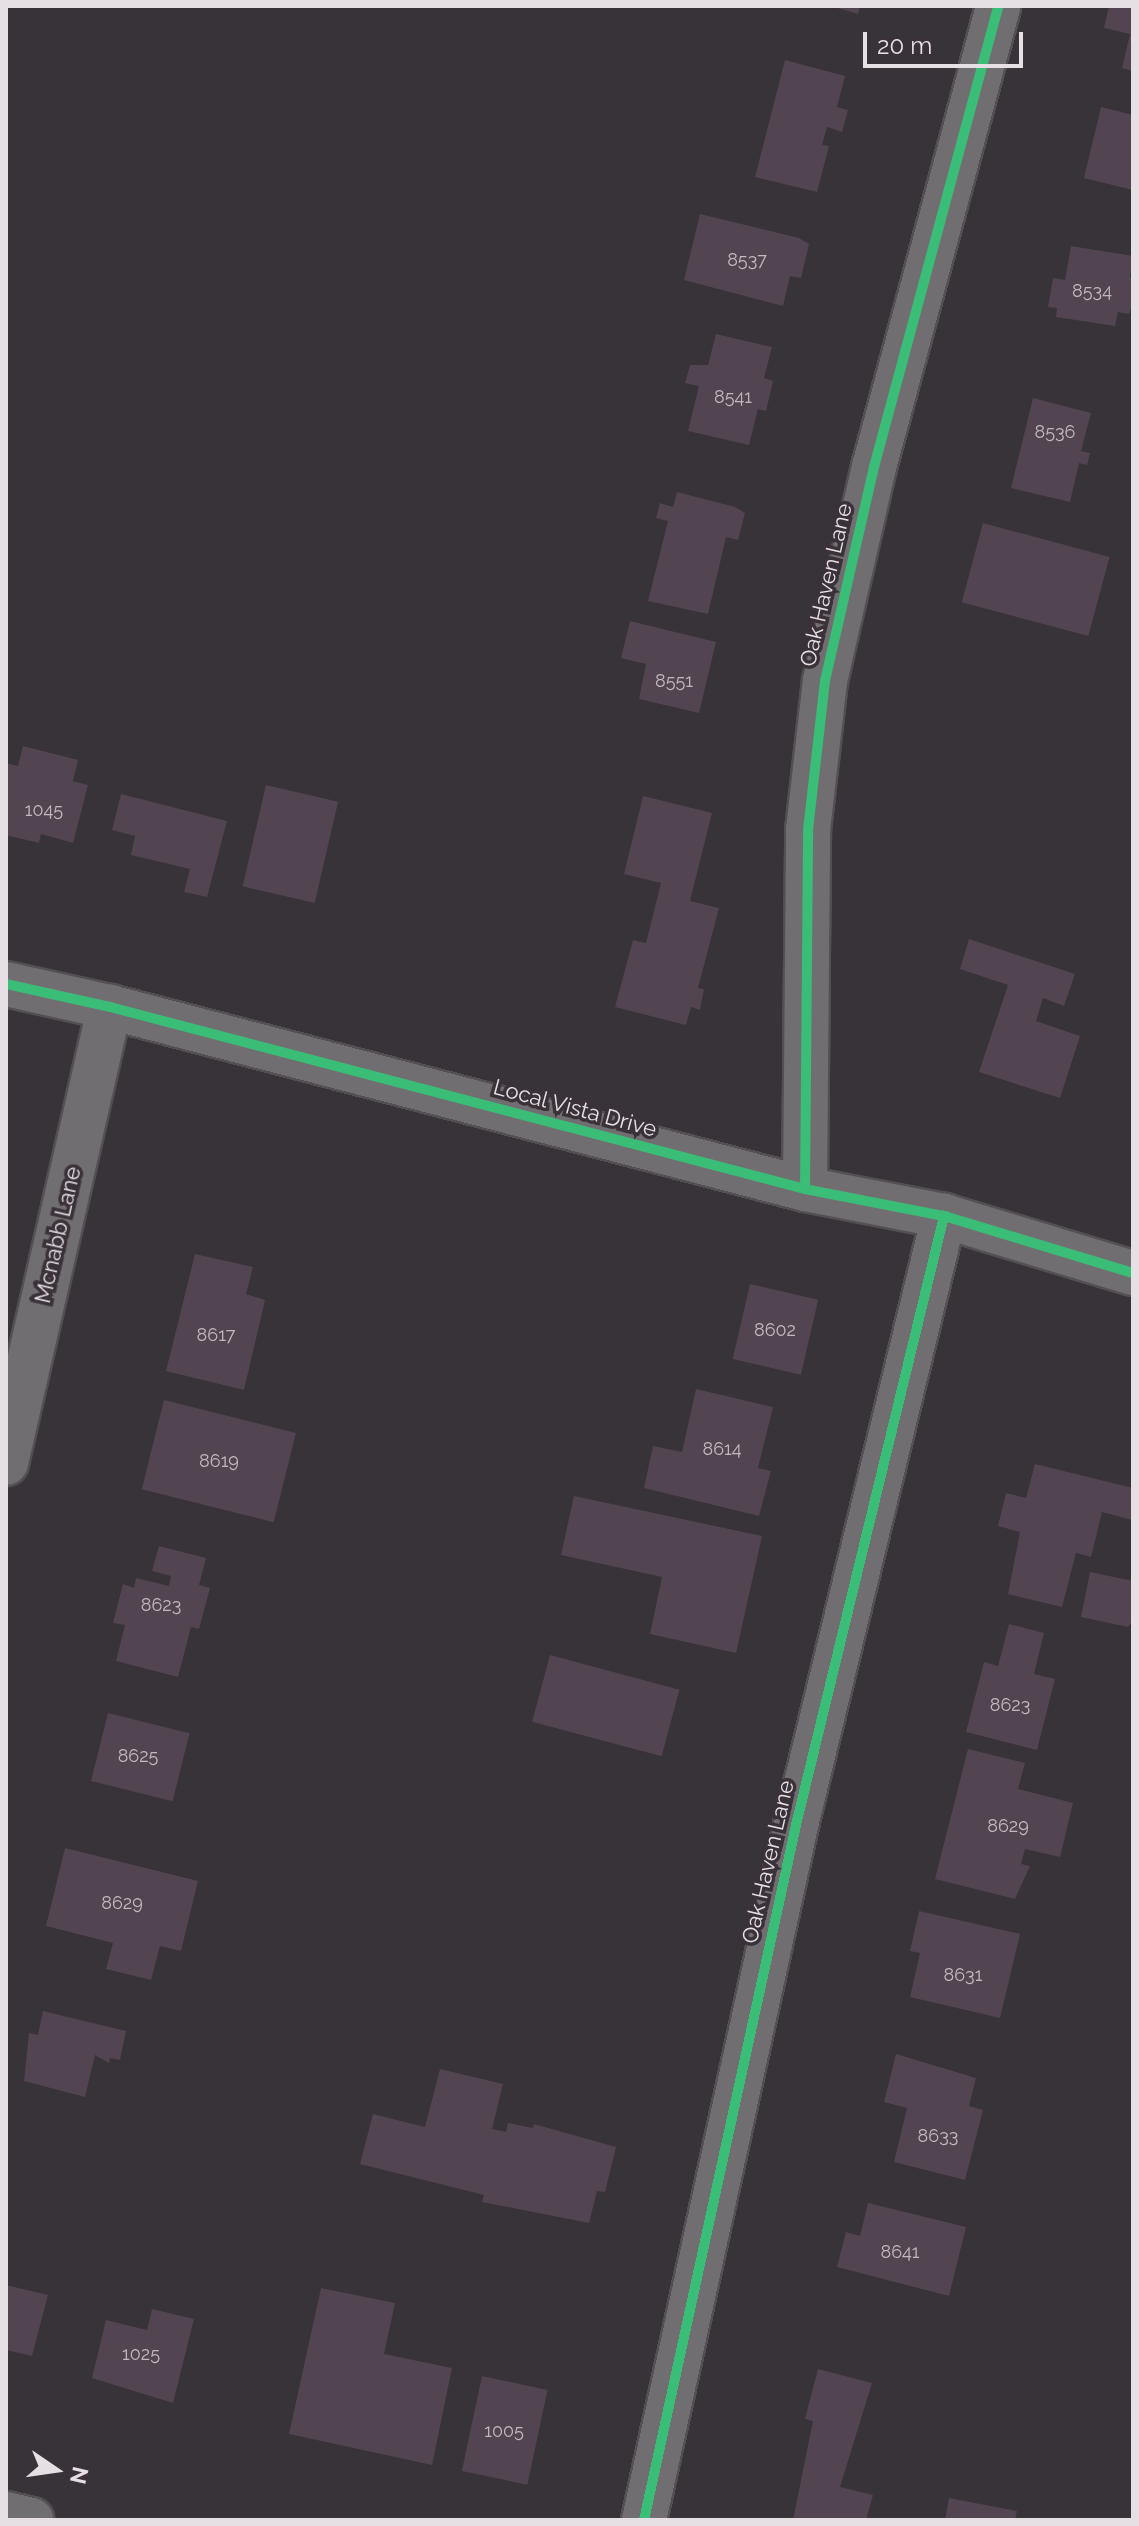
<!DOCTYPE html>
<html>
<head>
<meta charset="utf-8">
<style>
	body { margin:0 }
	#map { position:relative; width:1139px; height:2526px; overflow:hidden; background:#383338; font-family:Raleway,sans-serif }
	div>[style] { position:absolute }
	.building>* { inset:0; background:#524451; transform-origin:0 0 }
	.roads { filter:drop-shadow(2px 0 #534f53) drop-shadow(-2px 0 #534f53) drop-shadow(0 2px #534f53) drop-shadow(0 -2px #534f53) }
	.minor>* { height:44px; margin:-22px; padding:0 22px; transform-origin:22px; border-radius:22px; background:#716e71 }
	.cycleway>* { height:10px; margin:-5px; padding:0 5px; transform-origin:5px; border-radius:5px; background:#3abd76 }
	span { translate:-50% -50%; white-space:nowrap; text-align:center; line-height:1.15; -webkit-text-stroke:7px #3a3139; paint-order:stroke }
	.number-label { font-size:18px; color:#c1b9c0 }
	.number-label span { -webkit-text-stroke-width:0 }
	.street-label { font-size:22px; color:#e6e0e5 }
	.frame { position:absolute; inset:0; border:8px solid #e6e0e5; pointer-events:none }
	.north { position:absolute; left:16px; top:2430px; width:80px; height:80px; -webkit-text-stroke:6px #3a3139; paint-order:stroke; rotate:103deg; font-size:22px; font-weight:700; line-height:32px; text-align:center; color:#e6e0e5 }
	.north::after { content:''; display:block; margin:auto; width:28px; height:36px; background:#e6e0e5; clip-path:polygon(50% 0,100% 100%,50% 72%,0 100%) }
	.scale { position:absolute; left:863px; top:32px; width:160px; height:36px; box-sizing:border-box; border:4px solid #e6e0e5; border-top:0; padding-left:10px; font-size:24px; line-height:28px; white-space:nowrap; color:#e6e0e5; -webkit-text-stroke:6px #3a3139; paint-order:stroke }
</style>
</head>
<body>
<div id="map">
	<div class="building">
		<i style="clip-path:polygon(831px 6px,860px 6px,858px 14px)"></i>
		<i style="clip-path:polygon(1109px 6px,1133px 6px,1133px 71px,1122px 68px,1130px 34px,1104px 28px)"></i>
		<i style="clip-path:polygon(785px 60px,845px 76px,837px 107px,848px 110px,842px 132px,827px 127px,822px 145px,829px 146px,817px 192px,755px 177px)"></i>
		<i style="clip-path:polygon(1101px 107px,1133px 115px,1133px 190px,1084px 178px)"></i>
		<i style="clip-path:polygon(700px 214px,799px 238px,809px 244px,801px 278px,790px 276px,783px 306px,684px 280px)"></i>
		<i style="clip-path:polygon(1071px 246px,1133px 256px,1130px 277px,1133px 278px,1133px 302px,1129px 314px,1118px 312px,1115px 326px,1056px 317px,1057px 308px,1048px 307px,1053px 278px,1065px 280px)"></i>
		<i style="clip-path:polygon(716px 334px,772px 347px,764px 378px,773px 381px,766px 411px,758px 409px,749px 445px,688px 431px,699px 386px,685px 383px,690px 365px,708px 365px)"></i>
		<i style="clip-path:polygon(1033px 398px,1091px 413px,1081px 451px,1090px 453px,1087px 465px,1079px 463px,1070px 502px,1011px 488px)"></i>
		<i style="clip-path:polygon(677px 492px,735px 507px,745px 513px,738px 540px,726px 537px,708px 614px,648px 601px,668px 521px,656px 518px,660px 503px,673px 507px)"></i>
		<i style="left:983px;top:523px;width:131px;height:82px;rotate:15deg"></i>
		<i style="clip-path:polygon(630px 621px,716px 642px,699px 713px,639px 699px,646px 664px,621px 658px)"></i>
		<i style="clip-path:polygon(23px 746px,78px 760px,73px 781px,88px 785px,73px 843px,41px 834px,39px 843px,6px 835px,6px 763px,18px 766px)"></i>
		<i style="left:266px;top:785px;width:74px;height:104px;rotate:13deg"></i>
		<i style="clip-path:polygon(121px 794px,227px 821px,207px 897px,184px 892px,190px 869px,131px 855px,135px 836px,112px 830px)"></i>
		<i style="clip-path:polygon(643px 796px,712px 813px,690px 901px,719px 908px,698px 988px,704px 989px,700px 1010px,691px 1007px,686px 1025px,615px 1007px,633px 940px,646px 943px,661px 883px,624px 874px)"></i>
		<i style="clip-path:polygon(969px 939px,1075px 974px,1064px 1006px,1043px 998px,1036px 1021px,1080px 1036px,1060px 1098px,979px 1072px,1008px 985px,960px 969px)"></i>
		<i style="clip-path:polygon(195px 1254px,253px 1267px,246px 1294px,265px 1300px,244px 1390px,166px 1371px)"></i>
		<i style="left:750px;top:1284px;width:70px;height:77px;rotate:13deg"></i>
		<i style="clip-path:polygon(696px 1389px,773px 1407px,758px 1468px,771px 1471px,759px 1516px,644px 1488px,653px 1446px,682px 1452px)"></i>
		<i style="left:164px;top:1400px;width:136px;height:92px;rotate:14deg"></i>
		<i style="clip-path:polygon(1035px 1464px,1133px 1488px,1132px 1520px,1102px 1512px,1091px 1557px,1076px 1553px,1062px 1607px,1008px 1594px,1020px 1532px,998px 1526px,1006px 1493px,1026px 1498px)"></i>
		<i style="clip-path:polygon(574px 1496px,762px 1536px,736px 1653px,650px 1634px,662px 1577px,561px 1555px)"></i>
		<i style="clip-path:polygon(159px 1546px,206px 1558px,199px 1585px,210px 1588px,199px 1629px,191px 1627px,178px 1677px,116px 1661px,125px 1625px,113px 1623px,123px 1584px,134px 1588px,136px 1578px,169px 1586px,171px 1576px,152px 1571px)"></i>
		<i style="clip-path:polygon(1090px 1572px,1133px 1581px,1133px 1620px,1128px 1627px,1081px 1617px)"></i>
		<i style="clip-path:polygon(1009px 1624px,1044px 1633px,1034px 1674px,1055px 1679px,1037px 1750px,966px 1732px,984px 1662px,998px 1666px)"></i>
		<i style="left:550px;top:1655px;width:134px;height:69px;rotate:15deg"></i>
		<i style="left:108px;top:1713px;width:84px;height:70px;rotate:14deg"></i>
		<i style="clip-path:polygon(968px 1749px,1025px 1763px,1018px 1789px,1073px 1803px,1060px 1857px,1025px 1849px,1021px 1864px,1030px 1866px,1015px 1899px,935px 1879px)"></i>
		<i style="clip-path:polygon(65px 1848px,198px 1881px,181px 1951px,160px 1946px,151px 1980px,106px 1969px,113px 1943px,46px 1926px)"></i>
		<i style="clip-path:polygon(919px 1911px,1020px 1934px,1000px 2018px,910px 1997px,920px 1953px,910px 1951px)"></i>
		<i style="clip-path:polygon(43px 2011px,126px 2031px,120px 2060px,110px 2058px,109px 2063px,95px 2055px,85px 2097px,24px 2081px,29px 2033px,38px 2035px)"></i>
		<i style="clip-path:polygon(896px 2054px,976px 2078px,969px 2106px,983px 2110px,965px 2180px,894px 2162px,907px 2108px,884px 2102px)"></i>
		<i style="clip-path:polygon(440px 2069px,503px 2084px,492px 2129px,506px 2132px,508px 2123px,533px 2128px,534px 2124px,616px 2147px,605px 2192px,597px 2191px,589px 2223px,482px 2202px,484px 2195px,360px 2164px,373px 2114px,425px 2127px)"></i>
		<i style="clip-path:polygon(868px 2203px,966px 2227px,949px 2296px,837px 2267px,846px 2232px,860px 2236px)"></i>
		<i style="clip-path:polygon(6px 2285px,48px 2295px,32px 2356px,6px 2350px)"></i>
		<i style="clip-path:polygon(321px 2288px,395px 2303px,384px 2354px,452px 2368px,432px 2465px,289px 2434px)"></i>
		<i style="clip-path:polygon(152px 2309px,194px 2319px,173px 2403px,92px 2378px,106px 2320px,147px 2330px)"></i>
		<i style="clip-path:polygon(818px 2369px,872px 2383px,840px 2487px,873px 2495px,866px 2520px,793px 2520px,813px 2421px,805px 2419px)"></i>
		<i style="left:482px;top:2376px;width:67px;height:97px;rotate:12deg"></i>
		<i style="clip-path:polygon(949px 2498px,1017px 2511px,1015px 2520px,945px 2520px)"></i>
	</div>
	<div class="roads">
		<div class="minor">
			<i style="left:6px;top:984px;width:107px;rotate:12.5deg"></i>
			<i style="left:110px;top:1007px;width:718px;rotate:14.67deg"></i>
			<i style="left:805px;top:1189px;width:142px;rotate:11deg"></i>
			<i style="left:944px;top:1216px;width:197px;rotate:16.8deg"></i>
			<i style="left:805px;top:1189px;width:359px;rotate:-89.5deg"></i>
			<i style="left:808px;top:830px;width:150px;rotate:-83.5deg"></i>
			<i style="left:825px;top:681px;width:220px;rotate:-77.1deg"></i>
			<i style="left:874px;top:467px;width:477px;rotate:-74.9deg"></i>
			<i style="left:6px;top:1463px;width:468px;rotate:-77.2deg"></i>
			<i style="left:6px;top:2514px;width:26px;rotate:13deg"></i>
			<i style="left:644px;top:2520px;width:711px;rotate:-77.66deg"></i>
			<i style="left:796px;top:1825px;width:627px;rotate:-76.34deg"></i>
		</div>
	</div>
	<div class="cycleway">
		<i style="left:6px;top:984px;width:107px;rotate:12.5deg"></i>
		<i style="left:110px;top:1007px;width:718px;rotate:14.67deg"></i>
		<i style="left:805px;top:1189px;width:142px;rotate:11deg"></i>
		<i style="left:944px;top:1216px;width:197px;rotate:16.8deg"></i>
		<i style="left:805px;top:1189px;width:359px;rotate:-89.5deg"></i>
		<i style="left:808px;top:830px;width:150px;rotate:-83.5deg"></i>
		<i style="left:825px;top:681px;width:220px;rotate:-77.1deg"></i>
		<i style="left:874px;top:467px;width:477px;rotate:-74.9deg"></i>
		<i style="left:644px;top:2520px;width:711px;rotate:-77.66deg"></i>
		<i style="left:796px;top:1825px;width:627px;rotate:-76.34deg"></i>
	</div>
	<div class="number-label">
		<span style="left:747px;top:260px">8537</span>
		<span style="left:1092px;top:291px">8534</span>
		<span style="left:733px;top:397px">8541</span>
		<span style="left:1055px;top:432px">8536</span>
		<span style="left:674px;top:681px">8551</span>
		<span style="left:44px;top:810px">1045</span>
		<span style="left:775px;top:1330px">8602</span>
		<span style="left:216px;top:1335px">8617</span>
		<span style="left:722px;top:1449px">8614</span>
		<span style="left:219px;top:1461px">8619</span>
		<span style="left:161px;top:1605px">8623</span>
		<span style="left:1010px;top:1705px">8623</span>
		<span style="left:138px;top:1756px">8625</span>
		<span style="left:1008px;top:1826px">8629</span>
		<span style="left:122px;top:1903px">8629</span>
		<span style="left:963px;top:1975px">8631</span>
		<span style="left:938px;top:2136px">8633</span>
		<span style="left:900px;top:2252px">8641</span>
		<span style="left:141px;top:2354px">1025</span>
		<span style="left:504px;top:2431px">1005</span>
	</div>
	<div class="street-label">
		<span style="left:826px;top:585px;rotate:-77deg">Oak Haven Lane</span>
		<span style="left:575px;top:1108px;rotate:15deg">Local Vista Drive</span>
		<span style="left:58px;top:1235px;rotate:-77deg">Mcnabb Lane</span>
		<span style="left:768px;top:1862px;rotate:-77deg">Oak Haven Lane</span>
	</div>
	<div class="frame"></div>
	<div class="north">N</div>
	<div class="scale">20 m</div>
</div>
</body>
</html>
